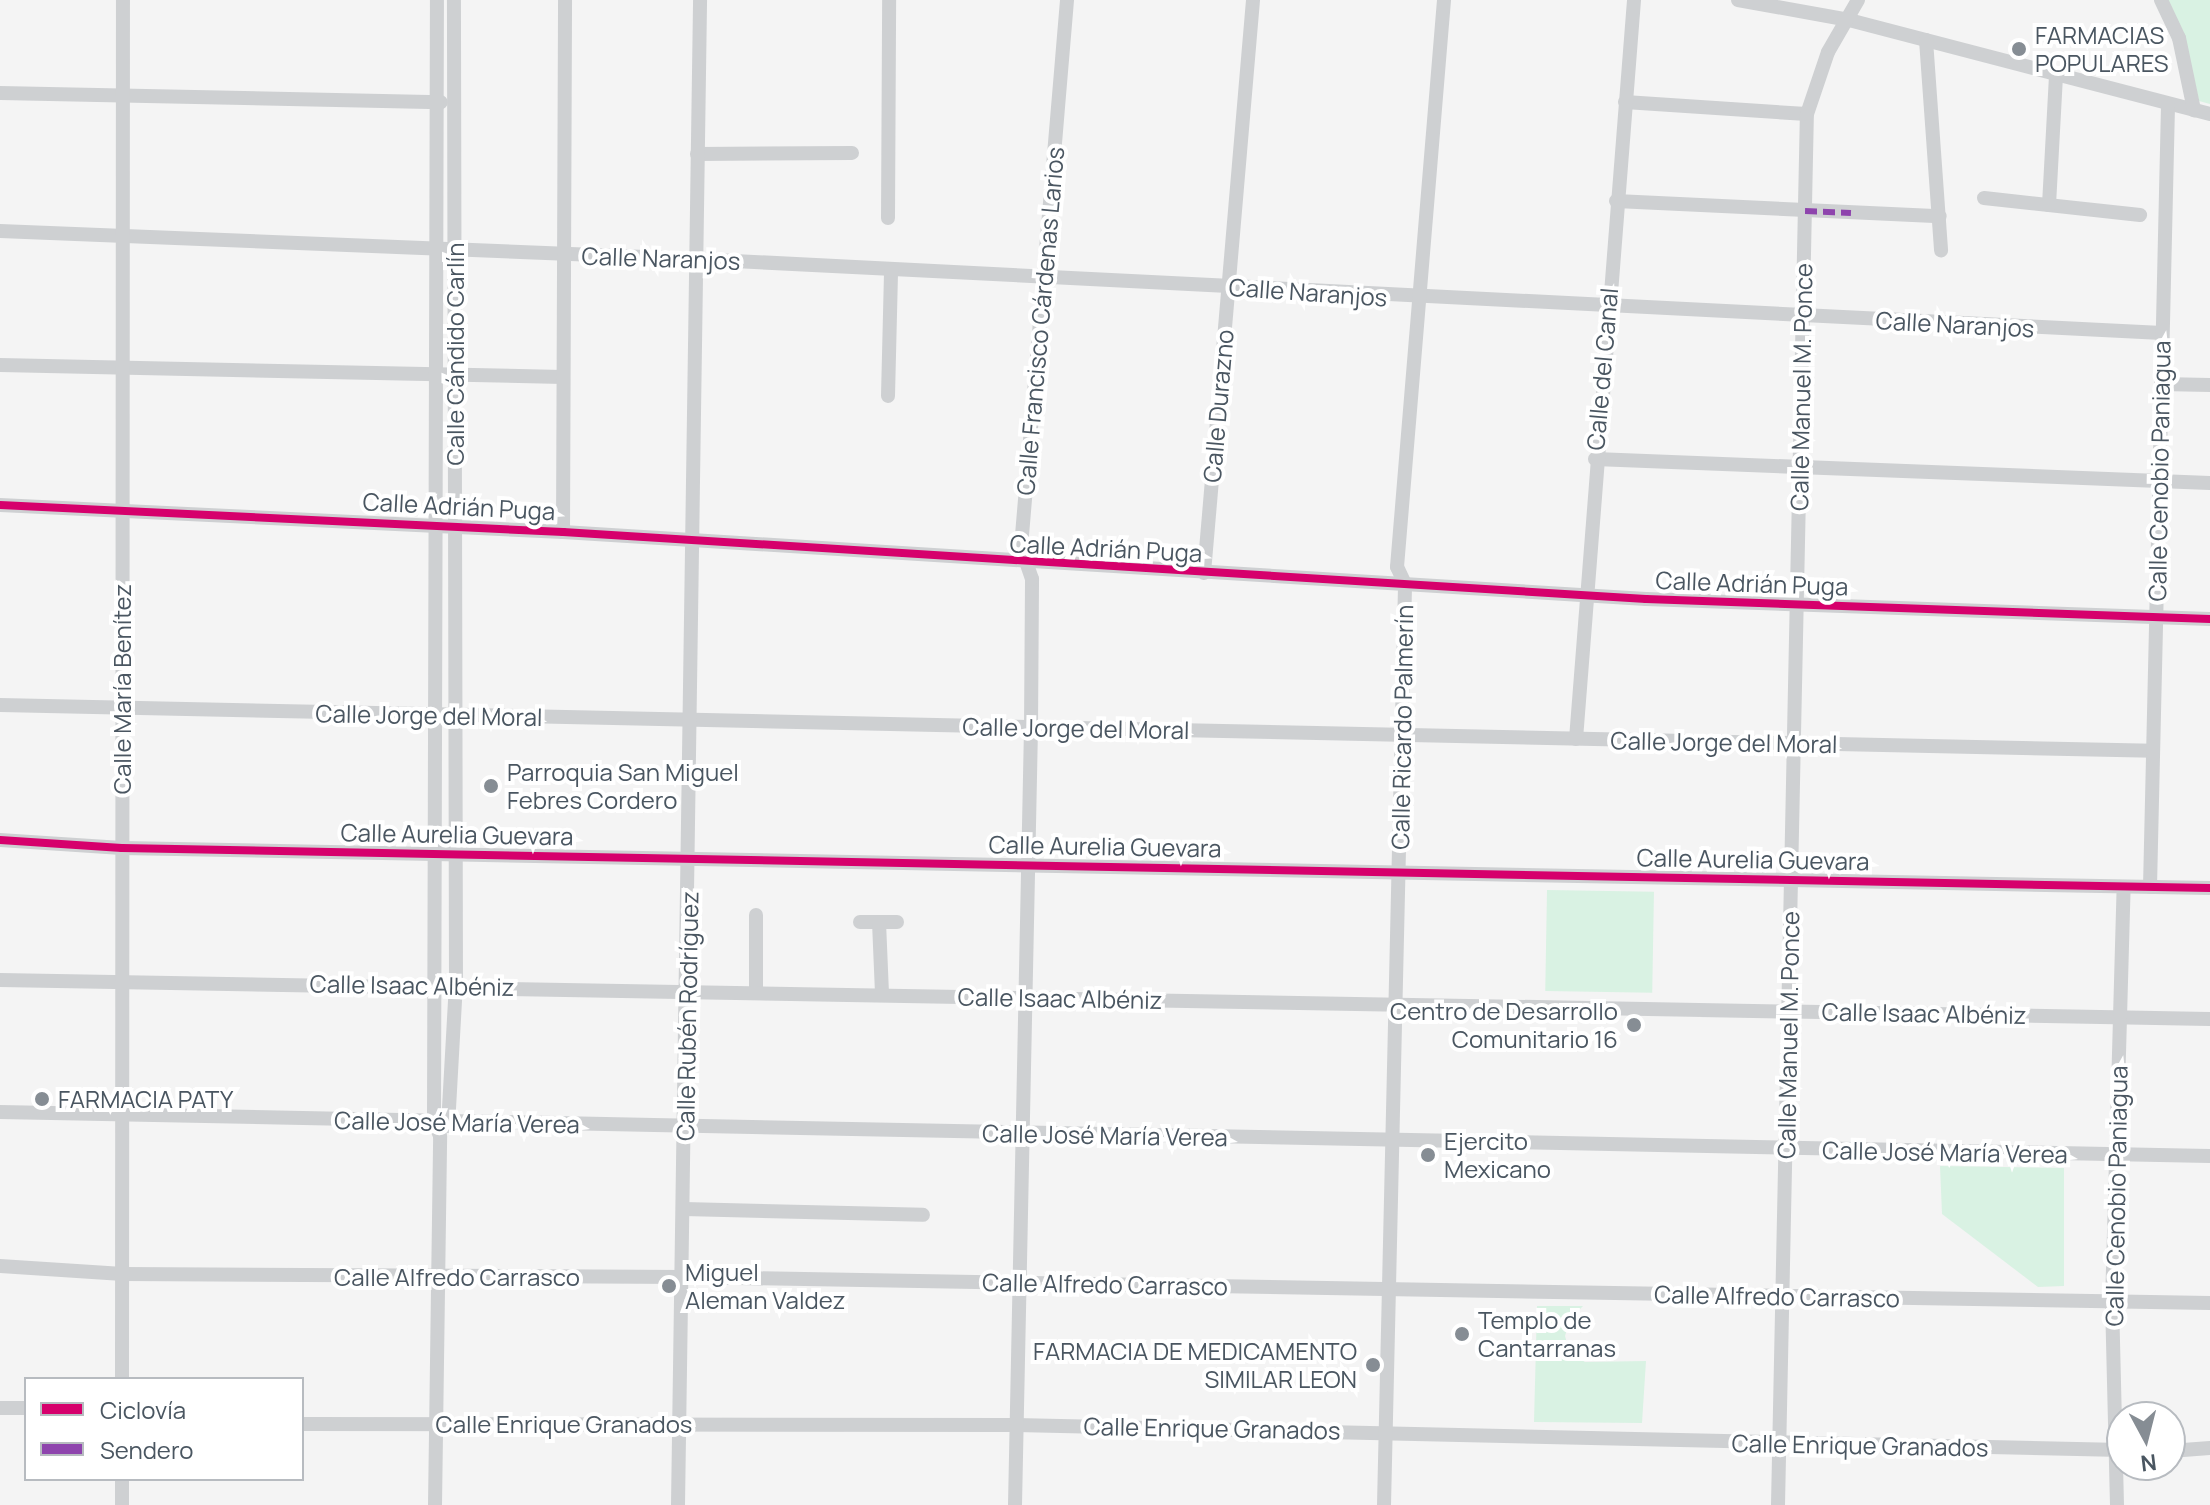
<!DOCTYPE html>
<html>
<head>
<meta charset="utf-8">
<style>
	body { margin:0 }
	#map { position:relative; width:2210px; height:1505px; overflow:hidden; background:#f4f4f4; font-family:Manrope,sans-serif }
	div>[style] { position:absolute }
	.green>* { inset:0; background:#d9f2e3; transform-origin:0 0 }
	.minor>* { height:14px; margin:-7px; padding:0 7px; transform-origin:7px; border-radius:7px; background:#ced0d2 }
	.quiet>* { height:6px; margin-top:-3px; transform-origin:0; background:repeating-linear-gradient(90deg,#8e44ad 0 12px,transparent 0 18px) }
	.cycleway>* { height:8px; margin:-4px; padding:0 4px; transform-origin:4px; border-radius:4px; background:#d6006c }
	.dots>* { width:22px; height:22px; translate:-50% -50%; box-sizing:border-box; border:4px solid #fff; border-radius:50% }
	span { translate:-50% -50%; white-space:nowrap; text-align:center; line-height:1.15; -webkit-text-stroke:8px #fff; paint-order:stroke }
	.poi-label { font-size:24px; color:#4a5661 }
	.left { translate:0 -50%; text-align:left }
	.right { translate:-100% -50%; text-align:right }
	.street-label { font-size:24px; color:#4a5661 }
	.legend { position:absolute; left:24px; top:1377px; width:280px; height:104px; box-sizing:border-box; background:#fff; border:2px solid #b7bbc0; margin:0; padding:10px 14px; list-style:none; font-size:24px; color:#4a5661 }
	.legend li { display:flex; align-items:center; gap:16px; height:40px }
	.legend b { width:40px; border:2px solid #b7bbc0 }
	.north { position:absolute; left:2106px; top:1401px; width:80px; height:80px; box-sizing:border-box; background:#fff; border:2px solid #b7bbc0; border-radius:50%; rotate:173deg; font-size:22px; font-weight:700; line-height:32px; text-align:center; color:#4a5661 }
	.north::after { content:''; display:block; margin:auto; width:28px; height:36px; background:#868d94; clip-path:polygon(50% 0,100% 100%,50% 72%,0 100%) }
</style>
</head>
<body>
<div id="map">
	<div class="green">
		<i style="clip-path:polygon(2166px 0,2210px 0,2210px 104px,2199px 101px,2183px 31px)"></i>
		<i style="left:1547px;top:890px;width:107px;height:101px;rotate:1deg"></i>
		<i style="clip-path:polygon(1940px 1166px,2064px 1168px,2064px 1286px,2038px 1287px,1942px 1214px)"></i>
		<i style="clip-path:polygon(1537px 1306px,1583px 1306px,1570px 1319px,1565px 1336px,1570px 1353px,1585px 1362px,1646px 1361px,1642px 1423px,1534px 1422px)"></i>
	</div>
	<div class="minor">
		<i style="left:1738px;top:0;width:113px;rotate:10.2deg"></i>
		<i style="left:1849px;top:20px;width:373px;rotate:14.6deg"></i>
		<i style="left:2161px;top:0;width:42px;rotate:64.7deg"></i>
		<i style="left:2179px;top:38px;width:74px;rotate:78.2deg"></i>
		<i style="left:1926px;top:40px;width:211px;rotate:85.9deg"></i>
		<i style="left:0;top:93px;width:441px;rotate:1.2deg"></i>
		<i style="left:1625px;top:102px;width:182px;rotate:3.8deg"></i>
		<i style="left:697px;top:154px;width:155px;rotate:-0.4deg"></i>
		<i style="left:1984px;top:198px;width:157px;rotate:6.2deg"></i>
		<i style="left:1616px;top:201px;width:324px;rotate:2.7deg"></i>
		<i style="left:2049px;top:205px;width:131px;rotate:-86.9deg"></i>
		<i style="left:888px;top:218px;width:218px;rotate:-89.7deg"></i>
		<i style="left:0;top:231px;width:696px;rotate:2.31deg"></i>
		<i style="left:695px;top:259px;width:1469px;rotate:2.89deg"></i>
		<i style="left:0;top:365px;width:563px;rotate:1.22deg"></i>
		<i style="left:2161px;top:384px;width:49px;rotate:1.2deg"></i>
		<i style="left:888px;top:396px;width:127px;rotate:-88.6deg"></i>
		<i style="left:1595px;top:459px;width:615px;rotate:2.23deg"></i>
		<i style="left:0;top:505px;width:564px;rotate:2.75deg"></i>
		<i style="left:563px;top:532px;width:1085px;rotate:3.54deg"></i>
		<i style="left:1646px;top:599px;width:564px;rotate:2.03deg"></i>
		<i style="left:563px;top:532px;width:532px;rotate:-89.78deg"></i>
		<i style="left:1204px;top:573px;width:575px;rotate:-85.11deg"></i>
		<i style="left:0;top:705px;width:2153px;rotate:1.22deg"></i>
		<i style="left:1576px;top:739px;width:741px;rotate:-85.51deg"></i>
		<i style="left:0;top:840px;width:122px;rotate:3.8deg"></i>
		<i style="left:122px;top:848px;width:2088px;rotate:1.1deg"></i>
		<i style="left:2150px;top:887px;width:783px;rotate:-88.68deg"></i>
		<i style="left:756px;top:915px;width:76px;rotate:90deg"></i>
		<i style="left:860px;top:922px;width:37px"></i>
		<i style="left:879px;top:922px;width:72px;rotate:87.6deg"></i>
		<i style="left:0;top:980px;width:2210px;rotate:1.01deg"></i>
		<i style="left:0;top:1112px;width:2210px;rotate:1.14deg"></i>
		<i style="left:448px;top:1126px;width:141px;rotate:-86.8deg"></i>
		<i style="left:456px;top:985px;width:985px;rotate:-90.12deg"></i>
		<i style="left:684px;top:1209px;width:239px;rotate:1.4deg"></i>
		<i style="left:0;top:1266px;width:123px;rotate:3.7deg"></i>
		<i style="left:123px;top:1274px;width:560px;rotate:0.31deg"></i>
		<i style="left:683px;top:1277px;width:1527px;rotate:0.98deg"></i>
		<i style="left:122px;top:1379px;width:1379px;rotate:-89.96deg"></i>
		<i style="left:0;top:1408px;width:26px"></i>
		<i style="left:302px;top:1424px;width:714px;rotate:0.08deg"></i>
		<i style="left:1016px;top:1425px;width:1106px;rotate:1.29deg"></i>
		<i style="left:2170px;top:1451px;width:40px;rotate:-4.3deg"></i>
		<i style="left:122px;top:1479px;width:26px;rotate:90deg"></i>
		<i style="left:435px;top:1505px;width:369px;rotate:-89.2deg"></i>
		<i style="left:440px;top:1136px;width:16px;rotate:-112deg"></i>
		<i style="left:434px;top:1121px;width:1121px;rotate:-89.85deg"></i>
		<i style="left:678px;top:1505px;width:1505px;rotate:-89.16deg"></i>
		<i style="left:1015px;top:1505px;width:778px;rotate:-88.82deg"></i>
		<i style="left:1031px;top:727px;width:148px;rotate:-89.6deg"></i>
		<i style="left:1032px;top:579px;width:34px;rotate:-109deg"></i>
		<i style="left:1021px;top:547px;width:549px;rotate:-85.19deg"></i>
		<i style="left:1384px;top:1505px;width:921px;rotate:-88.69deg"></i>
		<i style="left:1405px;top:584px;width:19px;rotate:-115deg"></i>
		<i style="left:1397px;top:567px;width:569px;rotate:-85.26deg"></i>
		<i style="left:1778px;top:1505px;width:1391px;rotate:-88.81deg"></i>
		<i style="left:1807px;top:114px;width:65px;rotate:-71.3deg"></i>
		<i style="left:1828px;top:52px;width:60px;rotate:-60deg"></i>
		<i style="left:2117px;top:1505px;width:201px;rotate:-91.4deg"></i>
		<i style="left:2112px;top:1304px;width:417px;rotate:-88.4deg"></i>
	</div>
	<div class="quiet">
		<i style="left:1805px;top:211px;width:46px;rotate:2.5deg"></i>
	</div>
	<div class="cycleway">
		<i style="left:0;top:505px;width:564px;rotate:2.75deg"></i>
		<i style="left:563px;top:532px;width:1085px;rotate:3.54deg"></i>
		<i style="left:1646px;top:599px;width:564px;rotate:2.03deg"></i>
		<i style="left:0;top:840px;width:122px;rotate:3.8deg"></i>
		<i style="left:122px;top:848px;width:2088px;rotate:1.1deg"></i>
	</div>
	<div class="dots">
		<i style="left:2019px;top:49px;background:#868d94"></i>
		<i style="left:491px;top:786px;background:#868d94"></i>
		<i style="left:1634px;top:1025px;background:#868d94"></i>
		<i style="left:42px;top:1099px;background:#868d94"></i>
		<i style="left:1428px;top:1155px;background:#868d94"></i>
		<i style="left:669px;top:1286px;background:#868d94"></i>
		<i style="left:1462px;top:1334px;background:#868d94"></i>
		<i style="left:1373px;top:1365px;background:#868d94"></i>
	</div>
	<div class="poi-label">
		<span class="left" style="left:2035px;top:49px">FARMACIAS<br>POPULARES</span>
		<span class="left" style="left:507px;top:786px">Parroquia San Miguel<br>Febres Cordero</span>
		<span class="right" style="left:1618px;top:1025px">Centro de Desarrollo<br>Comunitario 16</span>
		<span class="left" style="left:58px;top:1099px">FARMACIA PATY</span>
		<span class="left" style="left:1444px;top:1155px">Ejercito<br>Mexicano</span>
		<span class="left" style="left:685px;top:1286px">Miguel<br>Aleman Valdez</span>
		<span class="left" style="left:1478px;top:1334px">Templo de<br>Cantarranas</span>
		<span class="right" style="left:1357px;top:1365px">FARMACIA DE MEDICAMENTO<br>SIMILAR LEON</span>
	</div>
	<div class="street-label">
		<span style="left:661px;top:258px;rotate:2deg">Calle Naranjos</span>
		<span style="left:1308px;top:292px;rotate:4deg">Calle Naranjos</span>
		<span style="left:1040px;top:321px;rotate:-85deg">Calle Francisco Cárdenas Larios</span>
		<span style="left:1955px;top:324px;rotate:3deg">Calle Naranjos</span>
		<span style="left:455px;top:354px;rotate:-90deg">Calle Cándido Carlín</span>
		<span style="left:1602px;top:369px;rotate:-85deg">Calle del Canal</span>
		<span style="left:1801px;top:387px;rotate:-89deg">Calle Manuel M. Ponce</span>
		<span style="left:1218px;top:406px;rotate:-85deg">Calle Durazno</span>
		<span style="left:2159px;top:471px;rotate:-89deg">Calle Cenobio Paniagua</span>
		<span style="left:459px;top:506px;rotate:3deg">Calle Adrián Puga</span>
		<span style="left:1106px;top:548px;rotate:3deg">Calle Adrián Puga</span>
		<span style="left:1752px;top:583px;rotate:2deg">Calle Adrián Puga</span>
		<span style="left:122px;top:689px;rotate:-90deg">Calle María Benítez</span>
		<span style="left:429px;top:715px;rotate:1deg">Calle Jorge del Moral</span>
		<span style="left:1402px;top:727px;rotate:-89deg">Calle Ricardo Palmerín</span>
		<span style="left:1076px;top:728px;rotate:1deg">Calle Jorge del Moral</span>
		<span style="left:1724px;top:742px;rotate:1deg">Calle Jorge del Moral</span>
		<span style="left:457px;top:834px;rotate:1deg">Calle Aurelia Guevara</span>
		<span style="left:1105px;top:846px;rotate:1deg">Calle Aurelia Guevara</span>
		<span style="left:1753px;top:859px;rotate:1deg">Calle Aurelia Guevara</span>
		<span style="left:412px;top:985px;rotate:1deg">Calle Isaac Albéniz</span>
		<span style="left:1060px;top:998px;rotate:1deg">Calle Isaac Albéniz</span>
		<span style="left:1924px;top:1013px;rotate:1deg">Calle Isaac Albéniz</span>
		<span style="left:687px;top:1016px;rotate:-89deg">Calle Rubén Rodríguez</span>
		<span style="left:1788px;top:1035px;rotate:-89deg">Calle Manuel M. Ponce</span>
		<span style="left:457px;top:1122px;rotate:1deg">Calle José María Verea</span>
		<span style="left:1105px;top:1135px;rotate:1deg">Calle José María Verea</span>
		<span style="left:1945px;top:1152px;rotate:1deg">Calle José María Verea</span>
		<span style="left:2116px;top:1196px;rotate:-89deg">Calle Cenobio Paniagua</span>
		<span style="left:457px;top:1277px">Calle Alfredo Carrasco</span>
		<span style="left:1105px;top:1284px;rotate:1deg">Calle Alfredo Carrasco</span>
		<span style="left:1777px;top:1296px;rotate:1deg">Calle Alfredo Carrasco</span>
		<span style="left:564px;top:1424px">Calle Enrique Granados</span>
		<span style="left:1212px;top:1428px;rotate:1deg">Calle Enrique Granados</span>
		<span style="left:1860px;top:1445px;rotate:1deg">Calle Enrique Granados</span>
	</div>
	<ul class="legend">
	<li><b style="height:10px;background:#d6006c"></b>Ciclovía</li>
	<li><b style="height:10px;background:#8e44ad"></b>Sendero</li>
	</ul>
	<div class="north">N</div>
</div>
</body>
</html>
